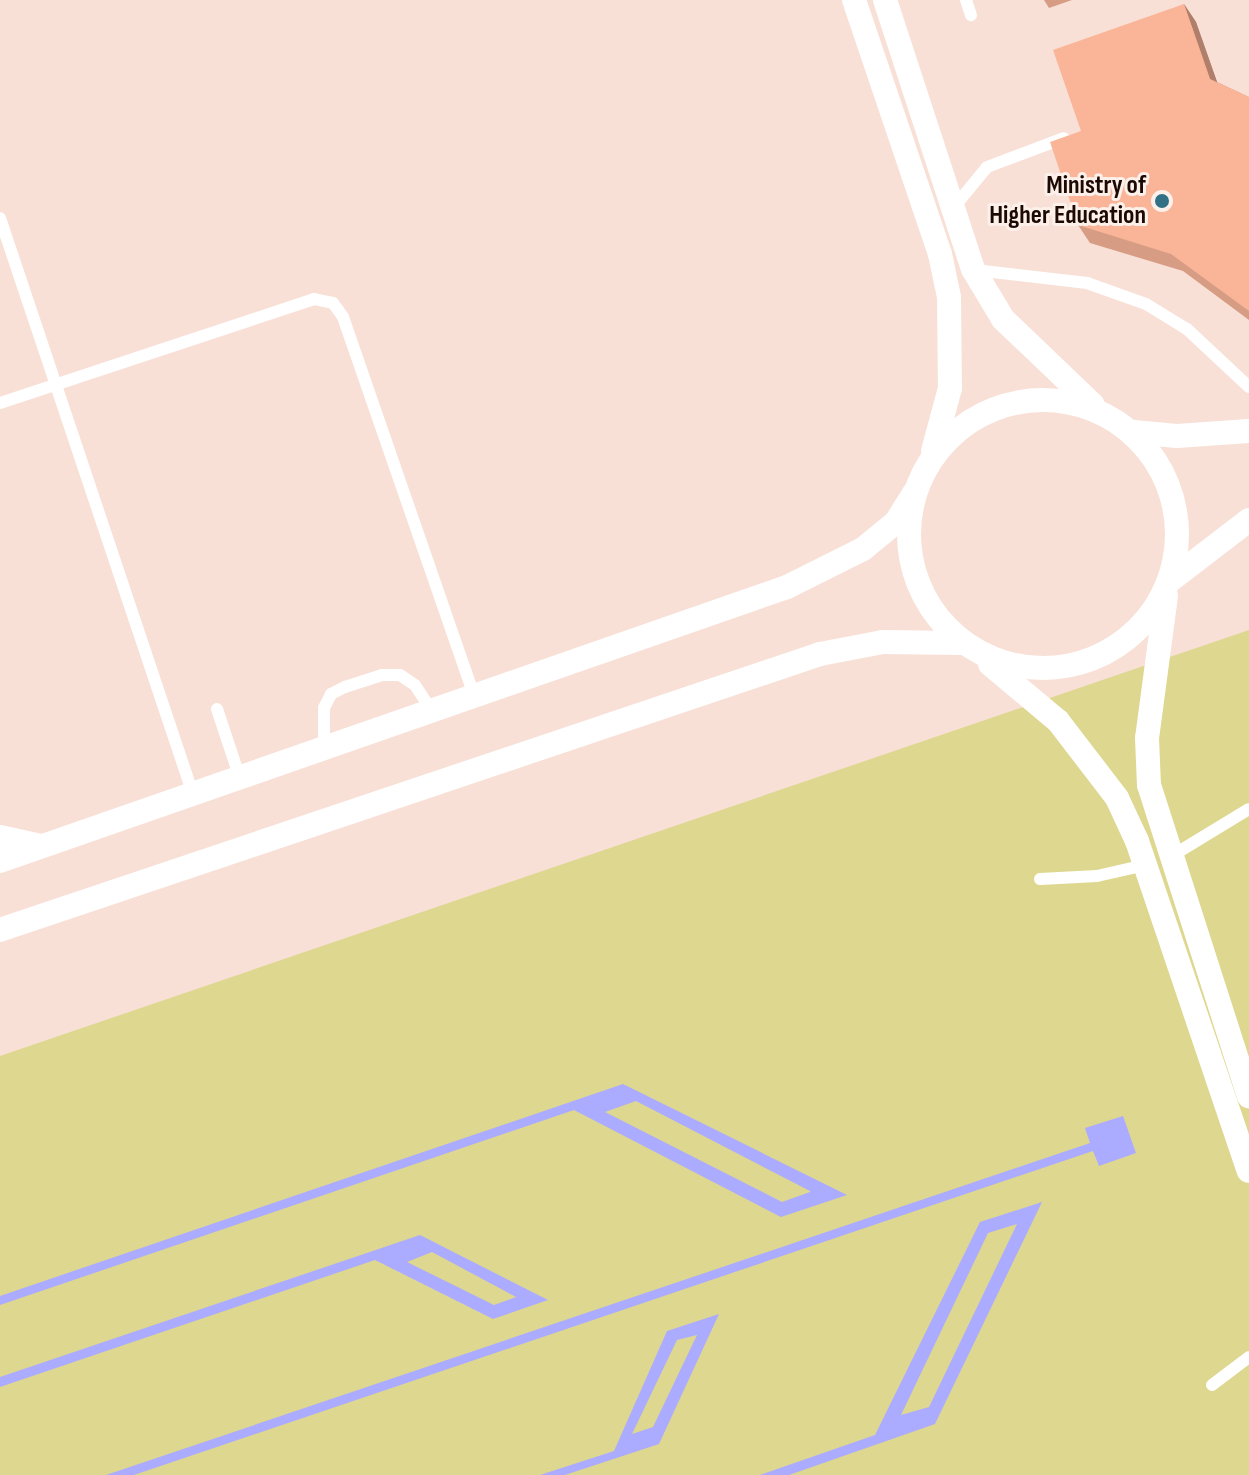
<!DOCTYPE html>
<html>
<head>
<meta charset="utf-8">
<style>
	body { margin:0 }
	#map { position:relative; width:1249px; height:1475px; overflow:hidden; background:#f8e0d6; font-family:"Sofia Sans Condensed",sans-serif }
	div>[style] { position:absolute }
	.green>* { inset:0; background:#ded790 }
	.water>* { inset:0; background:#ababff }
	.service>* { height:12px; margin:-6px; padding:0 6px; transform-origin:6px; border-radius:6px; background:#fff }
	.minor>* { height:24px; margin:-12px; padding:0 12px; transform-origin:12px; border-radius:12px; background:#fff }
	.minor>.ring { margin:-12px; padding:0; box-sizing:content-box; background:none; border:24px solid #fff; border-radius:50% }
	.wall>* { inset:0; background:#d79c84 }
	.shaded-wall>* { inset:0; background:#af7f6b }
	.building>* { inset:0; background:#fab599 }
	.dots>* { width:22px; height:22px; translate:-50% -50%; box-sizing:border-box; border:4px solid #fcf0eb; border-radius:50% }
	span { translate:-50% -50%; white-space:nowrap; text-align:center; line-height:1.15; -webkit-text-stroke:6px #fcf0eb; paint-order:stroke }
	.poi-label { font-size:26px; color:#1d0903; font-weight:700 }
	.right { translate:-100% -50%; text-align:right }
</style>
</head>
<body>
<div id="map">
	<div class="green">
		<i style="clip-path:polygon(1249px 630px,1249px 1475px,0 1475px,0 1056px)"></i>
	</div>
	<div class="water">
		<i style="clip-path:polygon(evenodd,623px 1084px,847px 1195px,781px 1217px,574px 1110px,0 1305px,0 1296px,623px 1084px,636px 1101px,810px 1191px,810px 1192px,782px 1202px,605px 1112px,636px 1101px)"></i>
		<i style="clip-path:polygon(1123px 1116px,1136px 1153px,1099px 1166px,1093px 1151px,134px 1475px,106px 1475px,1090px 1143px,1085px 1128px)"></i>
		<i style="clip-path:polygon(evenodd,1042px 1202px,935px 1424px,789px 1475px,760px 1475px,875px 1435px,980px 1222px,1042px 1202px,1017px 1224px,929px 1407px,901px 1415px,988px 1233px,1017px 1224px)"></i>
		<i style="clip-path:polygon(evenodd,420px 1235px,548px 1300px,493px 1319px,375px 1260px,0 1387px,0 1377px,420px 1235px,432px 1252px,516px 1297px,494px 1305px,407px 1262px,432px 1252px)"></i>
		<i style="clip-path:polygon(evenodd,719px 1314px,659px 1444px,565px 1475px,540px 1475px,614px 1451px,667px 1331px,719px 1314px,697px 1335px,653px 1427px,632px 1434px,677px 1340px,697px 1335px)"></i>
	</div>
	<div class="service">
		<i style="left:966px;top:0;width:16px;rotate:72deg"></i>
		<i style="left:955px;top:206px;width:50px;rotate:-50.6deg"></i>
		<i style="left:987px;top:167px;width:82px;rotate:-20.6deg"></i>
		<i style="left:0;top:218px;width:607px;rotate:71.48deg"></i>
		<i style="left:975px;top:270px;width:113px;rotate:6.6deg"></i>
		<i style="left:1087px;top:283px;width:63px;rotate:19.6deg"></i>
		<i style="left:1146px;top:304px;width:48px;rotate:31.4deg"></i>
		<i style="left:1187px;top:329px;width:85px;rotate:43.1deg"></i>
		<i style="left:0;top:403px;width:331px;rotate:-18.3deg"></i>
		<i style="left:314px;top:299px;width:19px;rotate:12deg"></i>
		<i style="left:333px;top:303px;width:17px;rotate:54deg"></i>
		<i style="left:343px;top:317px;width:404px;rotate:70.9deg"></i>
		<i style="left:217px;top:709px;width:73px;rotate:71.6deg"></i>
		<i style="left:324px;top:748px;width:40px;rotate:-90deg"></i>
		<i style="left:324px;top:708px;width:16px;rotate:-63deg"></i>
		<i style="left:331px;top:694px;width:16px;rotate:-27deg"></i>
		<i style="left:345px;top:687px;width:39px;rotate:-18deg"></i>
		<i style="left:382px;top:675px;width:18px"></i>
		<i style="left:400px;top:675px;width:18px;rotate:34deg"></i>
		<i style="left:415px;top:685px;width:33px;rotate:57deg"></i>
		<i style="left:1170px;top:857px;width:92px;rotate:-31.3deg"></i>
		<i style="left:1040px;top:879px;width:57px;rotate:-3deg"></i>
		<i style="left:1097px;top:876px;width:49px;rotate:-12.9deg"></i>
		<i style="left:1212px;top:1385px;width:46px;rotate:-37.1deg"></i>
	</div>
	<div class="minor">
		<i style="left:854px;top:0;width:268px;rotate:71.3deg"></i>
		<i style="left:940px;top:254px;width:44px;rotate:78.2deg"></i>
		<i style="left:949px;top:297px;width:91px;rotate:89.4deg"></i>
		<i style="left:950px;top:388px;width:65px;rotate:105.1deg"></i>
		<i style="left:885px;top:0;width:283px;rotate:71.9deg"></i>
		<i style="left:973px;top:269px;width:58px;rotate:59deg"></i>
		<i style="left:1003px;top:319px;width:124px;rotate:43.7deg"></i>
		<i class="ring" style="left:909px;top:400px;width:244px;height:244px"></i>
		<i style="left:1133px;top:432px;width:44px;rotate:5.2deg"></i>
		<i style="left:1177px;top:436px;width:72px;rotate:-4deg"></i>
		<i style="left:1172px;top:579px;width:97px;rotate:-37.5deg"></i>
		<i style="left:1166px;top:596px;width:143px;rotate:97.6deg"></i>
		<i style="left:1147px;top:738px;width:47px;rotate:87.6deg"></i>
		<i style="left:1149px;top:785px;width:327px;rotate:72.2deg"></i>
		<i style="left:990px;top:664px;width:89px;rotate:40deg"></i>
		<i style="left:1058px;top:721px;width:97px;rotate:52.5deg"></i>
		<i style="left:1117px;top:798px;width:47px;rotate:65.1deg"></i>
		<i style="left:1137px;top:841px;width:348px;rotate:71.3deg"></i>
		<i style="left:0;top:837px;width:42px;rotate:12.4deg"></i>
		<i style="left:0;top:861px;width:833px;rotate:-19.2deg"></i>
		<i style="left:787px;top:587px;width:85px;rotate:-26.6deg"></i>
		<i style="left:863px;top:549px;width:43px;rotate:-39.3deg"></i>
		<i style="left:896px;top:522px;width:34px;rotate:-58deg"></i>
		<i style="left:0;top:930px;width:865px;rotate:-18.6deg"></i>
		<i style="left:820px;top:654px;width:64px;rotate:-10.8deg"></i>
		<i style="left:883px;top:642px;width:79px;rotate:0.7deg"></i>
	</div>
	<div class="wall">
		<i style="clip-path:polygon(1044px 0,1072px 0,1049px 8px)"></i>
		<i style="clip-path:polygon(1184px 4px,1196px 22px,1217px 82px,1249px 97px,1249px 320px,1183px 271px,1090px 243px,1078px 225px,1081px 131px)"></i>
	</div>
	<div class="shaded-wall">
		<i style="clip-path:polygon(1184px 4px,1196px 22px,1222px 96px,1210px 79px)"></i>
	</div>
	<div class="building">
		<i style="clip-path:polygon(1184px 4px,1210px 79px,1249px 97px,1249px 311px,1171px 254px,1078px 225px,1050px 142px,1081px 131px,1053px 50px)"></i>
	</div>
	<div class="dots">
		<i style="left:1162px;top:201px;background:#327086"></i>
	</div>
	<div class="poi-label">
		<span class="right" style="left:1146px;top:201px">Ministry of<br>Higher Education</span>
	</div>
</div>
</body>
</html>
